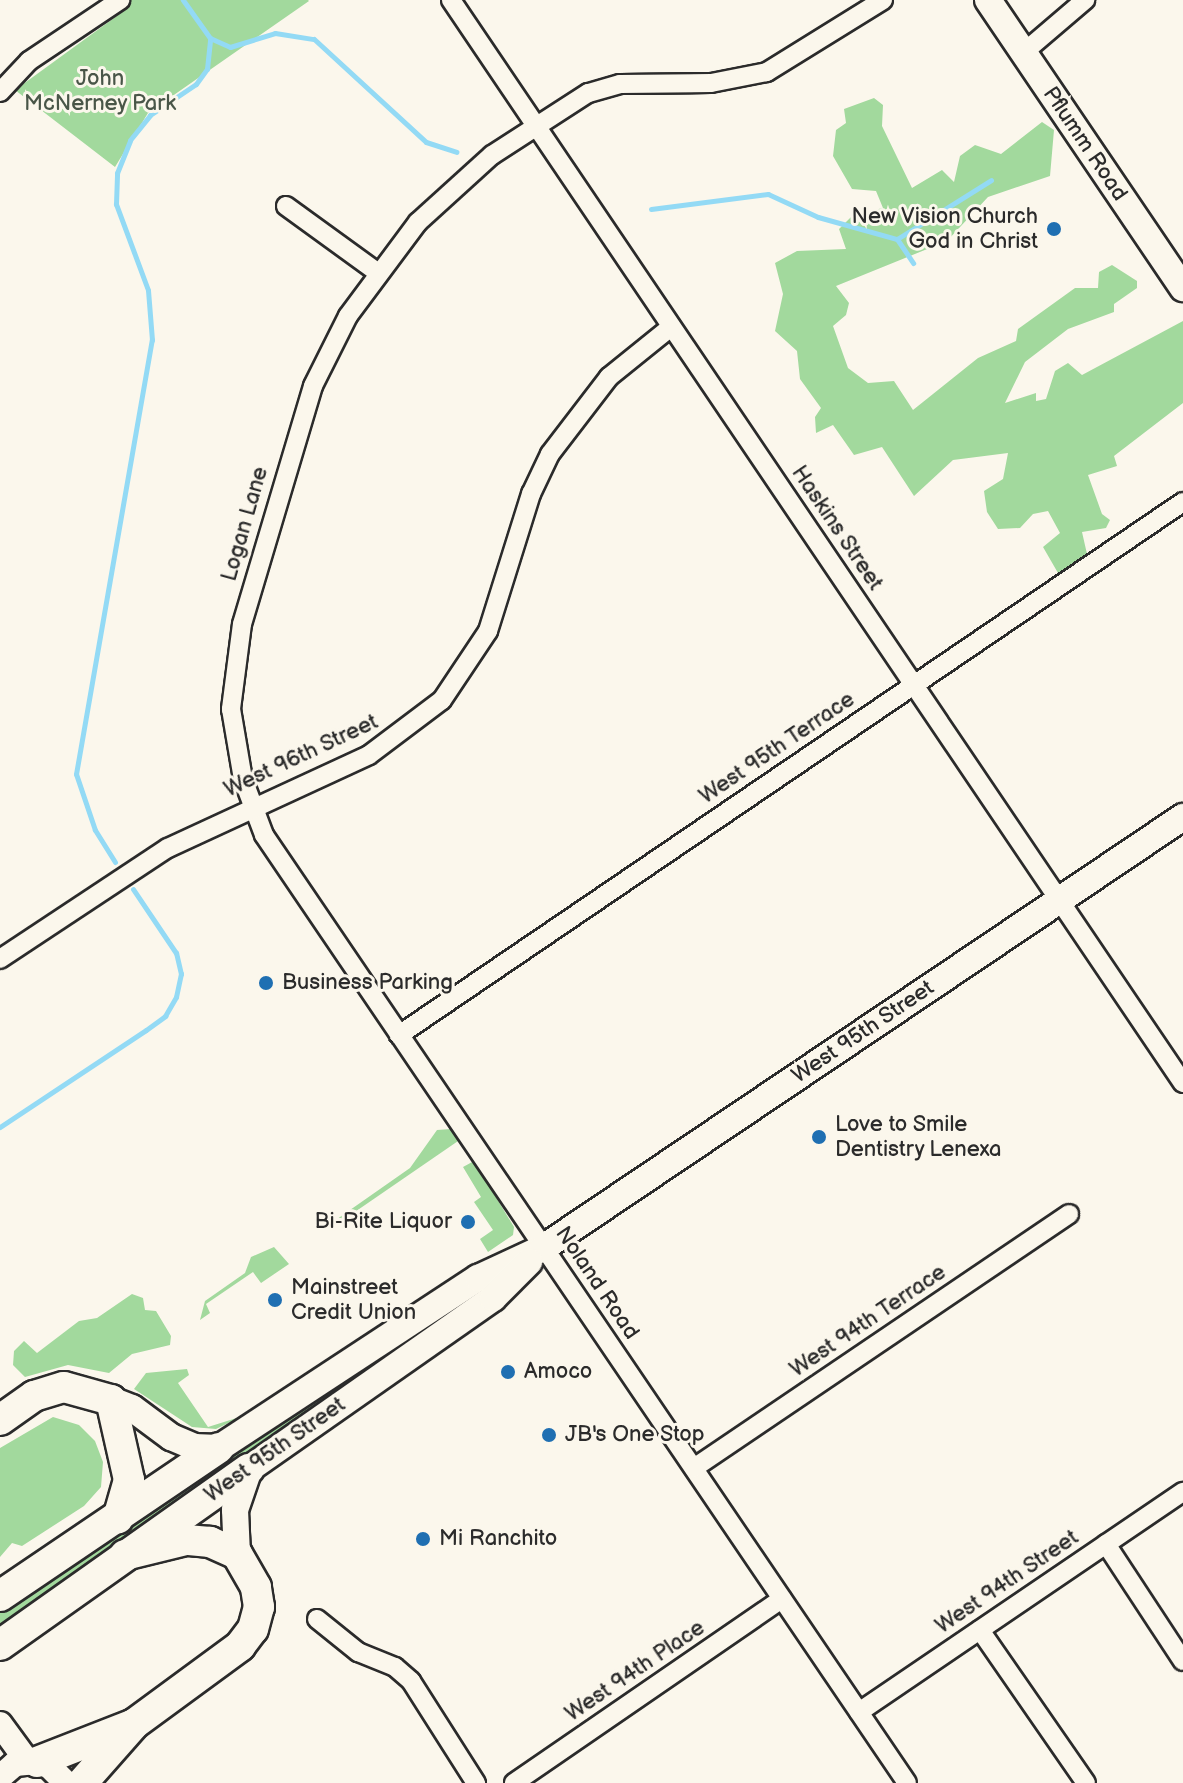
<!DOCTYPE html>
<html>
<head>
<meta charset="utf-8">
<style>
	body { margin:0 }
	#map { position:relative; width:1183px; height:1783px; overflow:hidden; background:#fbf7ec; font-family:"Balsamiq Sans",sans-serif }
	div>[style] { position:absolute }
	.green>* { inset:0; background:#a2d99d }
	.stream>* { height:5px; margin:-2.5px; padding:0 2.5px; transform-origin:2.5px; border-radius:2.5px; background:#93daf5 }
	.roads { filter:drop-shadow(2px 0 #2b2b2b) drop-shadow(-2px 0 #2b2b2b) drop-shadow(0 2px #2b2b2b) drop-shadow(0 -2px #2b2b2b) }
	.minor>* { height:18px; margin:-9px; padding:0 9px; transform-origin:9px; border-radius:9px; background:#fbf7ec }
	.tertiary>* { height:24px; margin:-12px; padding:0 12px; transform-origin:12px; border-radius:12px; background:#fbf7ec }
	.secondary>* { height:26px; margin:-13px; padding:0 13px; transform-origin:13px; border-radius:13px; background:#fbf7ec }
	.primary>* { height:30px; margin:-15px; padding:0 15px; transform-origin:15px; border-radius:15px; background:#fbf7ec }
	.dots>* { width:22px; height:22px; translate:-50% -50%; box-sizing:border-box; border:4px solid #fbf7ec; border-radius:50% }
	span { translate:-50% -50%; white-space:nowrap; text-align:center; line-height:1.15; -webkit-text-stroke:6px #fbf7ec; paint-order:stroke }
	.park-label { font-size:22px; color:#495648 }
	.street-label { font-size:22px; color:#2b2b2b }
	.poi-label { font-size:22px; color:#2b2b2b }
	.right { translate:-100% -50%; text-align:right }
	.left { translate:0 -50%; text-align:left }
</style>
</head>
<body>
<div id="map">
	<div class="green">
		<i style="clip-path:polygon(119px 0,308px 0,309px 1px,148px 113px,115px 167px,15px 90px,125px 10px)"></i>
		<i style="clip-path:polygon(874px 98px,883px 105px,882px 126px,912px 188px,942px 170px,954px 182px,960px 156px,975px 145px,1001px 154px,1042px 122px,1054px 130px,1050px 176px,988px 197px,947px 241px,836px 286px,849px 303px,846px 315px,833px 326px,848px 368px,868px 383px,894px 381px,913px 410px,978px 358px,1016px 341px,1018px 329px,1075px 288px,1098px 288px,1099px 272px,1112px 265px,1137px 281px,1137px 288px,1114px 304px,1114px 312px,1068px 329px,1025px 362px,1005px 403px,1036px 393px,1036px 401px,1046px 399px,1055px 371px,1068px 363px,1082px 375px,1183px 321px,1183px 403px,1114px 456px,1117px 466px,1088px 475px,1102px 514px,1110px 520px,1106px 528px,1082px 532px,1087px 554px,1058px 573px,1043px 547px,1060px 533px,1048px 511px,1033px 514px,1020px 528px,998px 529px,987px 512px,984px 491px,1003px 479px,1008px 453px,953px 460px,914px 496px,882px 447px,854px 455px,833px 425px,816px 433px,815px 417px,821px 408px,800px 379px,797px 351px,775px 331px,783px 294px,775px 263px,797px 251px,846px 249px,839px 229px,853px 215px,883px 208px,876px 191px,852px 189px,833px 156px,836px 130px,846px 123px,844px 109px)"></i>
		<i style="clip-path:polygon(451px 1129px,461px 1139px,333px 1227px,330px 1224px,410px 1168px,437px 1130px)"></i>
		<i style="clip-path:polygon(474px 1161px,514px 1227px,513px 1235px,488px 1252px,480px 1239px,493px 1230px,474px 1202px,481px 1197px,463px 1167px)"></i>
		<i style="clip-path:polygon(274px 1247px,289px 1264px,261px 1283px,253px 1272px,206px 1304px,210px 1313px,200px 1320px,205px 1301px,245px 1273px,251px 1257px)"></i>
		<i style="clip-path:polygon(132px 1294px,143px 1298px,145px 1310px,156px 1311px,171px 1336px,170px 1345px,132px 1354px,109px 1373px,68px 1365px,25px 1377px,13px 1365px,14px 1351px,24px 1341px,37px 1353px,79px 1321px,97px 1318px)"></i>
		<i style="clip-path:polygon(367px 1363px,369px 1367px,341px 1389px,0 1633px,0 1606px)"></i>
		<i style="clip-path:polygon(187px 1369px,189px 1375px,178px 1383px,208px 1427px,243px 1416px,216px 1429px,192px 1427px,134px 1389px,146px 1373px)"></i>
		<i style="clip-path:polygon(53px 1417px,79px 1425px,95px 1441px,103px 1462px,101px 1487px,84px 1506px,22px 1546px,12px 1543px,0 1557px,0 1448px)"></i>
	</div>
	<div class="stream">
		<i style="left:210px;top:38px;width:22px;rotate:24deg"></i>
		<i style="left:230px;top:47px;width:47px;rotate:-17.3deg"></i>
		<i style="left:275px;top:33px;width:39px;rotate:9deg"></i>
		<i style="left:314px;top:39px;width:152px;rotate:42.6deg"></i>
		<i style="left:426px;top:142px;width:32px;rotate:18deg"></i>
		<i style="left:651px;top:209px;width:118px;rotate:-7.3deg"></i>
		<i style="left:768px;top:194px;width:55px;rotate:24.7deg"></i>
		<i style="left:818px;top:217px;width:82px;rotate:15.6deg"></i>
		<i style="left:897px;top:239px;width:111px;rotate:-32.1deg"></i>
		<i style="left:897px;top:239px;width:29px;rotate:56deg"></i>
		<i style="left:115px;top:862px;width:38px;rotate:-122deg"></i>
		<i style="left:95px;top:830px;width:59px;rotate:-108.7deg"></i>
		<i style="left:76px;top:774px;width:441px;rotate:-80.1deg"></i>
		<i style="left:152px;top:340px;width:50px;rotate:-94.6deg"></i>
		<i style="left:148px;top:290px;width:92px;rotate:-110.4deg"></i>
		<i style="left:116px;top:204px;width:31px;rotate:-88deg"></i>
		<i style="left:117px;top:173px;width:35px;rotate:-68deg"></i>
		<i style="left:130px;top:140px;width:32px;rotate:-51deg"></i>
		<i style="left:150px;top:115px;width:55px;rotate:-34deg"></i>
		<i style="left:196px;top:84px;width:19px;rotate:-54deg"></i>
		<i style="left:207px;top:69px;width:31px;rotate:-84deg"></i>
		<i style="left:210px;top:38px;width:47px;rotate:-125.4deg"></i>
		<i style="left:0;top:1127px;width:175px;rotate:-33.6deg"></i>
		<i style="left:146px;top:1030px;width:24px;rotate:-36deg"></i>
		<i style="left:165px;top:1016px;width:22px;rotate:-60deg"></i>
		<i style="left:176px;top:997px;width:24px;rotate:-78deg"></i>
		<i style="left:181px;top:974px;width:22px;rotate:-103deg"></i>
		<i style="left:176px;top:953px;width:77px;rotate:-123.9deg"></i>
	</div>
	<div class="roads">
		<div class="minor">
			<i style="left:451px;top:0;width:1307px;rotate:55.95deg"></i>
			<i style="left:883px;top:0;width:137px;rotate:148.2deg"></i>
			<i style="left:767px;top:72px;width:57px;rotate:168.9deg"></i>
			<i style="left:711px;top:83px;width:91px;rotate:179.4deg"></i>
			<i style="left:620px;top:84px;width:33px;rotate:164deg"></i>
			<i style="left:588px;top:93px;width:114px;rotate:147.1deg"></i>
			<i style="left:492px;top:155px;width:100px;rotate:137.8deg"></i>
			<i style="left:418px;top:222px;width:117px;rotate:126.7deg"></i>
			<i style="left:348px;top:316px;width:78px;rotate:116.6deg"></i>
			<i style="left:313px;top:386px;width:248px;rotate:106.6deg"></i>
			<i style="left:242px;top:624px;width:86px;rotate:97.4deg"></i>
			<i style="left:231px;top:709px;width:71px;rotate:80.3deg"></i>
			<i style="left:243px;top:779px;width:60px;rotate:69.4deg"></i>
			<i style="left:264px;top:835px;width:1145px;rotate:55.85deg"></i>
			<i style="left:1023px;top:53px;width:82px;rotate:-40.5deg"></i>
			<i style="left:0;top:92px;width:42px;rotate:-46.9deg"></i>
			<i style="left:29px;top:61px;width:110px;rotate:-33.8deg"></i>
			<i style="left:286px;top:206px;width:112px;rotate:36deg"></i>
			<i style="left:0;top:959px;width:201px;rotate:-33.5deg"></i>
			<i style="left:168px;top:848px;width:221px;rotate:-24.8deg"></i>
			<i style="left:369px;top:755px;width:91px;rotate:-37deg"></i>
			<i style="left:442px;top:700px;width:83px;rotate:-56.3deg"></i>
			<i style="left:488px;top:631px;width:144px;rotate:-72.6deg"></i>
			<i style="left:531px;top:494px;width:44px;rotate:-64.6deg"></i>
			<i style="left:550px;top:454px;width:97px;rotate:-52.5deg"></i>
			<i style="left:609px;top:377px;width:80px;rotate:-38.9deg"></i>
			<i style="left:399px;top:1035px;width:948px;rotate:-34.21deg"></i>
			<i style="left:694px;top:1468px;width:453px;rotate:-34.1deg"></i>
			<i style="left:1106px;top:1544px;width:140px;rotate:56.7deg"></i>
			<i style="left:317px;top:1619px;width:53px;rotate:38.8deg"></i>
			<i style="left:358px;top:1652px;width:40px;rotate:22deg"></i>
			<i style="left:395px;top:1667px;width:21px;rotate:41deg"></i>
			<i style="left:411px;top:1681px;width:121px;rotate:57.5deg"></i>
			<i style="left:980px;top:1630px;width:186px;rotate:55.3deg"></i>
			<i style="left:859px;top:1712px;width:392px;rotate:-34.2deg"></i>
			<i style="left:514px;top:1783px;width:325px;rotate:-34.5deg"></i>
		</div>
		<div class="tertiary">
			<i style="left:0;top:1724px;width:46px;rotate:53.9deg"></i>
			<i style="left:0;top:1777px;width:20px;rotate:-41deg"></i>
			<i style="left:15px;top:1764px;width:22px;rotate:-5deg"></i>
			<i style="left:37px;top:1762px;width:13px;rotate:18deg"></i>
			<i style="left:49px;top:1766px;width:24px;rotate:45deg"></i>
		</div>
		<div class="secondary">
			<i style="left:988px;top:0;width:348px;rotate:55.9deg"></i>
			<i style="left:111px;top:1400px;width:22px;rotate:21deg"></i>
			<i style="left:132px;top:1408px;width:49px;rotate:36.6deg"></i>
			<i style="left:171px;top:1437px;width:25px;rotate:23deg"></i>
			<i style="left:194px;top:1447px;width:25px;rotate:2deg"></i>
			<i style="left:219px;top:1448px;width:310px;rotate:-33.3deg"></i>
			<i style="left:478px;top:1278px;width:72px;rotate:-24.8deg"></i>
			<i style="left:543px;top:1248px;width:772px;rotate:-33.96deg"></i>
			<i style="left:237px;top:1554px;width:44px;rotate:-92.6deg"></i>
			<i style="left:235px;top:1510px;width:43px;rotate:-71.1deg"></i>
			<i style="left:249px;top:1469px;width:298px;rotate:-35deg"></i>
			<i style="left:493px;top:1298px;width:51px;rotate:-45deg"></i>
		</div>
		<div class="primary">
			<i style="left:0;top:1420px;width:42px;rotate:-35.2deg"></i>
			<i style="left:34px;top:1396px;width:31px;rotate:-17deg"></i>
			<i style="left:64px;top:1387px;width:49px;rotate:15.5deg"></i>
			<i style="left:111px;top:1400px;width:82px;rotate:77.3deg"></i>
			<i style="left:129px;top:1480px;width:40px;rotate:106deg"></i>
			<i style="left:0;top:1596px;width:264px;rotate:-34.1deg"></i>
			<i style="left:0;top:1645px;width:305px;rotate:-35.3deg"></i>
			<i style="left:37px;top:1762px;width:99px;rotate:-21.4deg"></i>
			<i style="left:82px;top:1783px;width:79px;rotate:-48.6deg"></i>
			<i style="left:134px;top:1724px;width:132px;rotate:-36.3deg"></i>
			<i style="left:240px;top:1646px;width:21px;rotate:-53deg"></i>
			<i style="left:253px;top:1629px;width:23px;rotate:-75deg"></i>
			<i style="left:259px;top:1607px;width:20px;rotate:-99deg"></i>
			<i style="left:256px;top:1587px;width:38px;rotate:-120deg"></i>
			<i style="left:237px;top:1554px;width:30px;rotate:-156deg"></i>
			<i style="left:210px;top:1542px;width:24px;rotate:-175deg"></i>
			<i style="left:186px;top:1540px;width:63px;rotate:166.2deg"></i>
		</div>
	</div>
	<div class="dots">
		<i style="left:1054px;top:229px;background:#1f6fb2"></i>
		<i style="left:266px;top:983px;background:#1f6fb2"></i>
		<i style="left:819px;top:1137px;background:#1f6fb2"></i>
		<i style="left:468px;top:1222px;background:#1f6fb2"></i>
		<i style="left:275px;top:1300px;background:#1f6fb2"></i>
		<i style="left:508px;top:1372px;background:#1f6fb2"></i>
		<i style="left:549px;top:1435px;background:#1f6fb2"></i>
		<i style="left:423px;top:1539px;background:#1f6fb2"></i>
	</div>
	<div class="park-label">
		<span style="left:100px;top:91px">John<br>McNerney Park</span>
	</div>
	<div class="street-label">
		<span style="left:1085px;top:144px;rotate:56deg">Pflumm Road</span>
		<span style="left:245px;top:524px;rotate:-74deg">Logan Lane</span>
		<span style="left:837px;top:528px;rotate:56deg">Haskins Street</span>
		<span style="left:777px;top:748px;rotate:-34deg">West 95th Terrace</span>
		<span style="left:301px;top:756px;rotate:-25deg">West 96th Street</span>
		<span style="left:863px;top:1032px;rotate:-34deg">West 95th Street</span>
		<span style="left:597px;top:1283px;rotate:56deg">Noland Road</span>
		<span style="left:868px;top:1321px;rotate:-34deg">West 94th Terrace</span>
		<span style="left:275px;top:1450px;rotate:-35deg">West 95th Street</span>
		<span style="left:1007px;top:1582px;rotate:-34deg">West 94th Street</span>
		<span style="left:635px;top:1671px;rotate:-34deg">West 94th Place</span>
	</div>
	<div class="poi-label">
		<span class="right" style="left:1038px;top:229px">New Vision Church<br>God in Christ</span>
		<span class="left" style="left:282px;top:983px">Business Parking</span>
		<span class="left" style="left:835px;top:1137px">Love to Smile<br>Dentistry Lenexa</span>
		<span class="right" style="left:452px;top:1222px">Bi-Rite Liquor</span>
		<span class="left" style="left:291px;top:1300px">Mainstreet<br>Credit Union</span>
		<span class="left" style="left:524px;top:1372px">Amoco</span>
		<span class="left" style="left:565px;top:1435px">JB's One Stop</span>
		<span class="left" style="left:439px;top:1539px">Mi Ranchito</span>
	</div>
</div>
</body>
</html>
